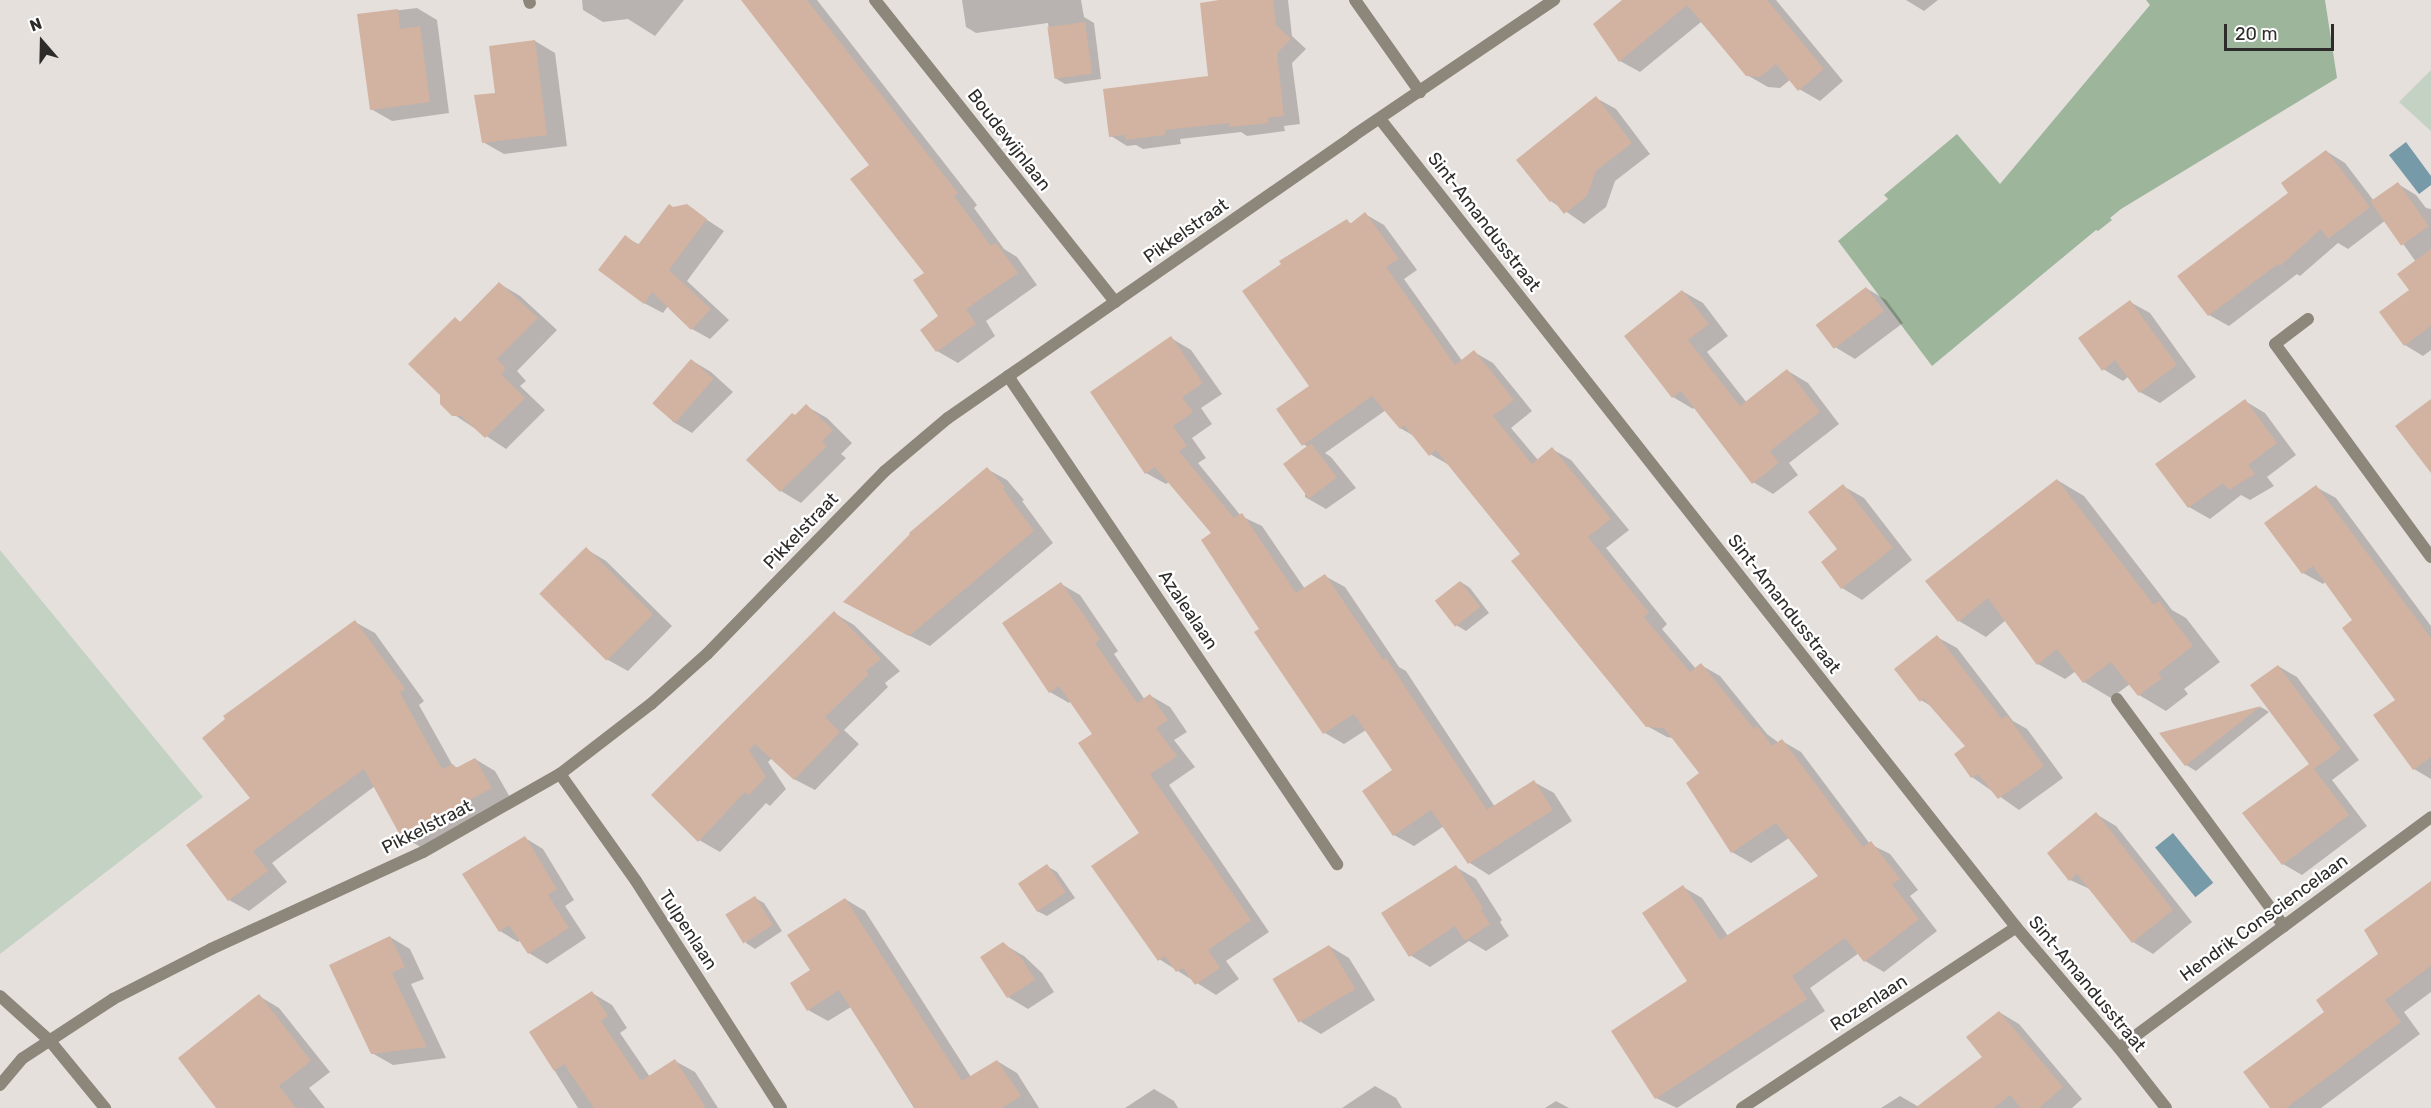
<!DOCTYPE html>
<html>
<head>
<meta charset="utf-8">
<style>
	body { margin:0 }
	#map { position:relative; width:2431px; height:1108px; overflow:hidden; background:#e6e0dd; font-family:Rubik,sans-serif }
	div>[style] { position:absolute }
	.green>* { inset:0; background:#c3d2c2 }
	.forest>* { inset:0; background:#9cb59b }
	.water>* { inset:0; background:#769aa8; transform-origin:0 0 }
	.shadow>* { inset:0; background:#0003 }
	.building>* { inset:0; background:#d2b2a0; transform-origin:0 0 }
	.service>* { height:12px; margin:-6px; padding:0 6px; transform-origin:6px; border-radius:6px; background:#8c877a }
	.minor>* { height:12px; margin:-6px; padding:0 6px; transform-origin:6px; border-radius:6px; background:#8c877a }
	.tertiary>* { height:12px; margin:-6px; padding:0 6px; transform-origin:6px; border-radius:6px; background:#8c877a }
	span { translate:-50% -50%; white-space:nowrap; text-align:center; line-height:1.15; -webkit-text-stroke:5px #fff; paint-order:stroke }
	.street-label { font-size:18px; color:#2e2c2b }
	.north { position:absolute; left:12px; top:12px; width:60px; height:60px; -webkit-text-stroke:4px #fff; paint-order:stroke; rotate:340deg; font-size:16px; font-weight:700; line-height:24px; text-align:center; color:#2e2c2b }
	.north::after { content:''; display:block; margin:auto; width:21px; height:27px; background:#2e2c2b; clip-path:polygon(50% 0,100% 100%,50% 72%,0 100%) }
	.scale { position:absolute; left:2224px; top:24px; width:110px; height:27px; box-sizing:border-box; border:3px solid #2e2c2b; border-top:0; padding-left:8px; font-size:18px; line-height:21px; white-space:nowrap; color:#2e2c2b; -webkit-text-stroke:4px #fff; paint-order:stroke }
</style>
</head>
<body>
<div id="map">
	<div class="green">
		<i style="clip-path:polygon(2431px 70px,2431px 131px,2399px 102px)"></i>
		<i style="clip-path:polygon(0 550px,203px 797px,0 954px)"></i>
	</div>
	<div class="forest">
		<i style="clip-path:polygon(2146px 0,2325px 0,2337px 78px,2121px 209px,2110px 218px,2112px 220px,2098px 231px,2096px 230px,1932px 366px,1838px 241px,1888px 199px,1884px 195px,1957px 134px,2000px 184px,2150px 5px)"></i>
	</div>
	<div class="water">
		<i style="clip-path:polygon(2406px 142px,2431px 176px,2431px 185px,2419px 194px,2389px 155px)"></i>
		<i style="left:2173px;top:833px;width:64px;height:23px;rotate:51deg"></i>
	</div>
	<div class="shadow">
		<i style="clip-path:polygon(582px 0,684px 0,655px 36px,628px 19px,603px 22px,583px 10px)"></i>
		<i style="clip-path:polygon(743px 0,817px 0,977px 205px,974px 208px,1004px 249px,1017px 257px,1037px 285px,986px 321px,995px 336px,958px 363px,937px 351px,922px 330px,941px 317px,926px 273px,871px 165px)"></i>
		<i style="clip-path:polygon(962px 0,1081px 0,1084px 17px,1094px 23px,1101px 79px,1065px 84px,1055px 78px,1048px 23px,976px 33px,966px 27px)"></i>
		<i style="clip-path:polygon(1229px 0,1288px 0,1292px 36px,1306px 49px,1292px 63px,1300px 124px,1284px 126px,1285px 131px,1247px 136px,1241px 132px,1180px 139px,1181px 144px,1143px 149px,1136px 145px,1127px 146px,1111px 136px,1209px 77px)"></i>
		<i style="clip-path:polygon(1634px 0,1776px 0,1843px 81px,1820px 101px,1799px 89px,1791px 79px,1780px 88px,1768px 87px,1747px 75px,1701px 22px,1640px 72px,1620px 61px)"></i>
		<i style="clip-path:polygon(1906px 0,1938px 0,1924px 11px)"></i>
		<i style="clip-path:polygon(417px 8px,437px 20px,449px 113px,392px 121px,371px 109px,359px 15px)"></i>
		<i style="clip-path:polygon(535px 41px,555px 53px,567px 146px,504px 154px,483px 142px,496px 94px,490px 47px)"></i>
		<i style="clip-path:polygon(1596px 98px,1616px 109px,1650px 154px,1615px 181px,1606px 207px,1584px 224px,1551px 201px)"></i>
		<i style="clip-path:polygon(2326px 151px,2345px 163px,2374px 201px,2398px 184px,2416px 195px,2426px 208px,2431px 209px,2431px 350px,2423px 356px,2405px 345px,2416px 262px,2386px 220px,2348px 249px,2338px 243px,2300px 276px,2297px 274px,2229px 326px,2209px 315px,2290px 193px)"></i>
		<i style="clip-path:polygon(686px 206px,724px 231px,687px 281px,729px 320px,710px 339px,692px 329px,668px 306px,663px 313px,644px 303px,625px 237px,640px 245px,673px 208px)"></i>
		<i style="clip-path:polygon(1365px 214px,1384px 225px,1417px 270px,1404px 279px,1463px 362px,1474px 352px,1493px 363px,1532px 411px,1511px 428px,1538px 460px,1552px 449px,1571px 460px,1629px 530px,1606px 548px,1667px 624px,1662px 629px,1696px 669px,1701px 665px,1720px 676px,1767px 734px,1779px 743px,1782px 741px,1801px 752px,1870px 844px,1890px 854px,1918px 890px,1910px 896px,1937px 931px,1884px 972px,1865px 961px,1859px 953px,1810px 988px,1825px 1011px,1677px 1108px,1656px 1098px,1689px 982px,1683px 887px,1702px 898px,1728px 936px,1820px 877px,1789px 838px,1751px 863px,1732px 852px,1701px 773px,1673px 738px,1667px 737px,1647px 726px,1522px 555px,1449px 465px,1430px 454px,1414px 436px,1400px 428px,1386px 410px,1325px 453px,1331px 457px,1356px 488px,1326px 509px,1305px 497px,1308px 447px,1303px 444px,1311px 386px,1347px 221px,1352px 224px)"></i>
		<i style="clip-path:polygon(500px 284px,520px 296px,557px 330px,517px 371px,526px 381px,520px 386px,545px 410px,506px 449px,453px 414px,455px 319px,462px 323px)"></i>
		<i style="clip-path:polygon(1866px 288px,1886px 300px,1903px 323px,1855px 359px,1835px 347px)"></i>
		<i style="clip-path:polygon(1682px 291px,1703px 303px,1728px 336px,1707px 352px,1747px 403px,1788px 371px,1808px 383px,1839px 424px,1789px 463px,1798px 475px,1773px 494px,1753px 482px,1695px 407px,1693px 409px,1673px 397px)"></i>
		<i style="clip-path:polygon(2130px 302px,2150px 313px,2196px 377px,2160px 403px,2140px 392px,2129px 376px,2123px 381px,2103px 369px)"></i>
		<i style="clip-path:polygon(1171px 338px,1191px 350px,1222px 394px,1201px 408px,1212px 424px,1192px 438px,1206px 458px,1198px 463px,1241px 516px,1262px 526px,1305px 589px,1325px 576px,1345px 587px,1399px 667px,1406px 671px,1495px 807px,1534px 782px,1554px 793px,1572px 821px,1489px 875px,1470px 863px,1444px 826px,1414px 846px,1394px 835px,1394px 771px,1366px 730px,1344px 744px,1325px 733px,1261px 629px,1213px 534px,1169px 482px,1166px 484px,1146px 473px)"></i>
		<i style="clip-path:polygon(691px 360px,711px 372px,733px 392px,692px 433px,672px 421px)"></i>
		<i style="clip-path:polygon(2245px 401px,2265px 413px,2296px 455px,2267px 477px,2274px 486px,2250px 500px,2241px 495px,2210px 519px,2189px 507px,2157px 464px)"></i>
		<i style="clip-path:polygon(806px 406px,827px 418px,852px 443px,841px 454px,846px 458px,801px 503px,781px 491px,749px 460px)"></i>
		<i style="clip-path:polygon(987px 469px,1007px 480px,1024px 500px,1022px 501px,1053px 543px,930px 646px,865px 613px)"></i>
		<i style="clip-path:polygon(2057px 480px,2084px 496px,2172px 610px,2186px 618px,2220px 662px,2184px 689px,2188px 694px,2166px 711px,2139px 695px,2130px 684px,2111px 698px,2084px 682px,2076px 671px,2065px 679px,2038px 664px,2006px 620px,1986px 637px,1959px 621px)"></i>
		<i style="clip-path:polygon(1843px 486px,1864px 498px,1912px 560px,1862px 600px,1842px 588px)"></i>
		<i style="clip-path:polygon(2316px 487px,2336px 498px,2431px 626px,2431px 779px,2414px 769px,2397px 700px,2354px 621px,2326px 581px,2323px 584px,2303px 573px)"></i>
		<i style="clip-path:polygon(586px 549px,606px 561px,672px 626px,628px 671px,608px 660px)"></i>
		<i style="clip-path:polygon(1461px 582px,1470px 588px,1489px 613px,1466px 631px,1456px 625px)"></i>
		<i style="clip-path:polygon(1061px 584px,1080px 595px,1118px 651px,1114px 654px,1145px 700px,1151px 696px,1170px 707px,1187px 732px,1174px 740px,1195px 767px,1169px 785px,1269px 932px,1226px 961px,1239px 979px,1216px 995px,1159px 959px,1142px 834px,1094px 734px,1072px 701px,1069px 703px,1050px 692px)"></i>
		<i style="clip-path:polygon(834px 613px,854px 625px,900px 671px,885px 683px,888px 687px,844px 730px,859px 744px,815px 790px,794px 779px,772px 758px,768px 762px,786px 789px,770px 806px,766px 803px,720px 852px,699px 840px,653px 795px)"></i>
		<i style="clip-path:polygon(355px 622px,375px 633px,424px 701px,419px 705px,453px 766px,459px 768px,475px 759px,495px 771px,511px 799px,422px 848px,402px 836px,375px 786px,272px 863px,287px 882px,249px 911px,229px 900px,252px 798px)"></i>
		<i style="clip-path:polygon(1937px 637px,1957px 648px,2013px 721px,2027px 729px,2063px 778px,2019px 810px,1972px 777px,1956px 754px,1967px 746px,1934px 708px,1921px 700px)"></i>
		<i style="clip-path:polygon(2278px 666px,2297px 677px,2359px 760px,2332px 780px,2367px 826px,2302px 875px,2283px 864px,2311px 765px)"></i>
		<i style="clip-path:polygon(2261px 707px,2269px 712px,2196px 771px,2186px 765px,2162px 734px)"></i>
		<i style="clip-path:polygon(2096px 814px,2116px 826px,2192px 922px,2153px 954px,2133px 942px,2092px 890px,2070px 880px)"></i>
		<i style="clip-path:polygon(525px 838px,543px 849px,574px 900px,565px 906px,586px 938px,547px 964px,529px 953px,521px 940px,518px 942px,500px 931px,464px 875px)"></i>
		<i style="clip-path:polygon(1047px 866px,1057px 872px,1075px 898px,1047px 916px,1037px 911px)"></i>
		<i style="clip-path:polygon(1456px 867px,1476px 879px,1502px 920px,1500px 922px,1509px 936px,1486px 951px,1469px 941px,1430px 967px,1410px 955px)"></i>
		<i style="clip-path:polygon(2431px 882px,2431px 992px,2404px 1012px,2420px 1034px,2321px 1108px,2272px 1108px,2326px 1012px,2380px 954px)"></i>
		<i style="clip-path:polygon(755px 898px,764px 903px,782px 931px,755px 949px,746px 943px)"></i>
		<i style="clip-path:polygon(845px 899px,865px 911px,971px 1077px,997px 1061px,1017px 1073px,1039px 1108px,914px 1108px,851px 1007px,828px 1021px,808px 1010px,812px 971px)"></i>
		<i style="clip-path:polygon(390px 937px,410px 949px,424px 979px,411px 984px,446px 1058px,393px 1065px,372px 1053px)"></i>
		<i style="clip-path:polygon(1003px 944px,1024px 956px,1042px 973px,1054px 992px,1028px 1009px,1008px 997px)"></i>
		<i style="clip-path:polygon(1329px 946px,1349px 958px,1375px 1000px,1321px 1034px,1301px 1022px)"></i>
		<i style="clip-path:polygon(592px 993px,612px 1005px,627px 1028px,620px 1033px,650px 1077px,675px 1061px,695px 1072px,718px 1108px,578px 1108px,531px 1033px)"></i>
		<i style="clip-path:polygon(259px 996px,279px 1008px,330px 1072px,309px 1088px,325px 1108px,218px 1108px)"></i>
		<i style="clip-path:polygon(1999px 1012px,2019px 1024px,2082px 1099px,2072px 1108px,1881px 1108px,1900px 1096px,1919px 1107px,1984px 1058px)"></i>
		<i style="clip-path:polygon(1375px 1086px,1396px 1098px,1402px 1108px,1342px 1108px)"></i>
		<i style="clip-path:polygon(1154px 1089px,1174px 1101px,1178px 1108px,1125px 1108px)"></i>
		<i style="clip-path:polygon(1556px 1101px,1569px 1108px,1545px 1108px)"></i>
	</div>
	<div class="building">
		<i style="clip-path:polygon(741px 0,807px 0,958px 193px,954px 196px,991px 246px,996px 243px,1018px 273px,966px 309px,976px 324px,936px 352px,920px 330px,938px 316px,913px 280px,924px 273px,850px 179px,869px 165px)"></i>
		<i style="clip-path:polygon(1219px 0,1273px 0,1276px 25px,1291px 39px,1277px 53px,1284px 116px,1268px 118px,1269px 123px,1230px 127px,1229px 123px,1165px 130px,1165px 135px,1126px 140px,1125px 135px,1109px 137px,1103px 89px,1208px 76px,1200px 3px)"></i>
		<i style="clip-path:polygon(1622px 0,1767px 0,1824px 69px,1798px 91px,1776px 64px,1760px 77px,1746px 76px,1687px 5px,1619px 62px,1593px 24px)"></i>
		<i style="clip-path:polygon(398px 9px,400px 29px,420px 26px,430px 102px,370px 110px,357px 14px)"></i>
		<i style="left:1085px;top:22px;width:52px;height:38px;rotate:82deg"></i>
		<i style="clip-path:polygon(535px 40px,547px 135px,482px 143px,474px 95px,495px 93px,489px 46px)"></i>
		<i style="clip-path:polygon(1596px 96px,1632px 143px,1596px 171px,1587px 196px,1564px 214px,1553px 200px,1550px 202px,1516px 160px)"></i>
		<i style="clip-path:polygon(2326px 150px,2370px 207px,2328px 239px,2321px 229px,2280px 266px,2278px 264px,2208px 316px,2177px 276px,2288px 193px,2281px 183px)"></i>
		<i style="left:2398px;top:182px;width:54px;height:34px;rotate:55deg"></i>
		<i style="clip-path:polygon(669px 204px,673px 207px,687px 204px,707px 219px,669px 270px,711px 309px,691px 330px,652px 292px,644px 304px,598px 270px,625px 235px,638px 245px)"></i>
		<i style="clip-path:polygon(1365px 212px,1399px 259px,1386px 267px,1455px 365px,1474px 350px,1514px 400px,1493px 416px,1532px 464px,1552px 447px,1611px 519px,1588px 537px,1649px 613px,1644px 617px,1690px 672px,1701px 663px,1754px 729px,1757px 726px,1772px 746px,1782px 739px,1863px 847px,1871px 841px,1900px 879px,1892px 884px,1919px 919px,1864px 962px,1845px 938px,1792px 976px,1807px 999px,1655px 1099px,1611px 1031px,1687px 981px,1642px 913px,1683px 885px,1720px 940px,1818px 876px,1776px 823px,1731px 853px,1686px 783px,1699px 773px,1664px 728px,1646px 727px,1574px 639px,1511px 561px,1520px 554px,1436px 450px,1429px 456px,1404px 425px,1400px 429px,1372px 396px,1302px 446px,1276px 409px,1309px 386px,1242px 291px,1281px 264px,1279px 261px,1347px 219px,1350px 224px)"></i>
		<i style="clip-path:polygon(2431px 249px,2431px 326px,2404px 346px,2379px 312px,2409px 290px,2397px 274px)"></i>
		<i style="clip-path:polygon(499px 282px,538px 318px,497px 359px,506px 368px,501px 374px,525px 398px,485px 438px,461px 416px,452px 416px,440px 404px,440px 395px,408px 364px,455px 317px,460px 322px)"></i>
		<i style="left:1866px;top:287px;width:30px;height:63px;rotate:53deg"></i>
		<i style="clip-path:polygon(1682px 290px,1709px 324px,1688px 340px,1740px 406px,1787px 369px,1820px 412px,1770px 451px,1779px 463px,1752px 484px,1681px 391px,1672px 398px,1624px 336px)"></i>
		<i style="clip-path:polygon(2130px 300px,2177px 365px,2139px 393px,2115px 360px,2102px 371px,2078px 338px)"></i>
		<i style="clip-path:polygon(1171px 336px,1203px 383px,1182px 397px,1193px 412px,1173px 426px,1187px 446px,1179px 451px,1234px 518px,1242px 513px,1296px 593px,1325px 574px,1383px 660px,1386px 658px,1487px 810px,1534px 780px,1553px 810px,1468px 864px,1431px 810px,1393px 836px,1362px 791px,1392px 770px,1354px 714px,1323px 734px,1254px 632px,1259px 629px,1201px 540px,1211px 533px,1155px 467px,1145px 474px,1090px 392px)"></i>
		<i style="left:691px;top:359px;width:30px;height:59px;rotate:41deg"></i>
		<i style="clip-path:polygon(2245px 399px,2277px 443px,2248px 465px,2255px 474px,2229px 490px,2223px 483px,2188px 508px,2155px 464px)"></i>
		<i style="clip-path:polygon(2431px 399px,2431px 473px,2395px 426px)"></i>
		<i style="clip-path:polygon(806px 404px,833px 430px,822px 441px,827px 446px,780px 492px,746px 460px,792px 413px,795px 415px)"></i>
		<i style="left:1311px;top:443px;width:43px;height:35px;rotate:53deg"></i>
		<i style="clip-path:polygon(987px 467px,1005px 487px,1003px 489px,1034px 531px,909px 636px,843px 602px,910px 534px,909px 533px)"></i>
		<i style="clip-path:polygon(2057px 479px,2154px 605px,2159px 601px,2193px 646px,2158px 673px,2162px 678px,2138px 696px,2111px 662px,2083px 683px,2057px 649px,2037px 665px,1988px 598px,1958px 622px,1925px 581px)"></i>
		<i style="clip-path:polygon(1843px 484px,1893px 548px,1841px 589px,1821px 562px,1837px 549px,1808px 512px)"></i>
		<i style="clip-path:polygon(2316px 485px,2431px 638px,2431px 757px,2413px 770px,2373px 715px,2395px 700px,2342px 628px,2352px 620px,2313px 566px,2302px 574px,2264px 523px)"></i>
		<i style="left:586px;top:547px;width:95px;height:66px;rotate:45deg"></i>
		<i style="left:1460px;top:581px;width:33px;height:32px;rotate:52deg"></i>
		<i style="clip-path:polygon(1061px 582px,1100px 639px,1095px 643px,1137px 703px,1150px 694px,1168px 720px,1156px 728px,1177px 756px,1150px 774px,1251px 920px,1208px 950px,1220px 968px,1195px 985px,1183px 968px,1176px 972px,1165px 956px,1158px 961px,1091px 866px,1139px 833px,1078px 743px,1092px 734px,1059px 686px,1049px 693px,1002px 623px)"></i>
		<i style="clip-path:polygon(834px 611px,881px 659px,866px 671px,869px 674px,825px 717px,840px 732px,794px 780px,755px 744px,749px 750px,766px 777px,749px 795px,745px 792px,698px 842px,651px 795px)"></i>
		<i style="clip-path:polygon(355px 620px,405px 689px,400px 693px,442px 769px,453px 764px,456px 768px,475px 758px,492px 788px,401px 837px,364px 769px,253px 851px,268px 871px,228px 901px,186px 845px,250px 798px,202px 738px,225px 719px,223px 716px)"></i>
		<i style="clip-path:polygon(1937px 635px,2002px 719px,2007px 715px,2044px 766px,1998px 799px,1978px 774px,1971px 778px,1954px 754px,1965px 746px,1923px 698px,1920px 702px,1894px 669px)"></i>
		<i style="clip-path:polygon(2278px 665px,2341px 749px,2314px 769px,2349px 815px,2282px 865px,2242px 813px,2309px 764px,2250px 685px)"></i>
		<i style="clip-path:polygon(2261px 706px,2185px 766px,2159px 733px)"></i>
		<i style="clip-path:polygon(2096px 812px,2173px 910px,2132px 943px,2077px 874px,2069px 881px,2047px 853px)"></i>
		<i style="clip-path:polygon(525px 836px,557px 889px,548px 895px,569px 928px,528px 954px,509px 925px,499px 932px,462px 874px)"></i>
		<i style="left:1047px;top:864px;width:34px;height:35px;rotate:56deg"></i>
		<i style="clip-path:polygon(1456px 865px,1483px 908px,1481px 910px,1490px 924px,1465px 941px,1455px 926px,1409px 957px,1381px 913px)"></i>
		<i style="clip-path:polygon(2431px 881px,2431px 966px,2385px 1000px,2401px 1022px,2286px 1108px,2270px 1108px,2243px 1072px,2324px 1012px,2316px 1000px,2378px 954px,2364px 930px)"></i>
		<i style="left:755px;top:896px;width:34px;height:35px;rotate:58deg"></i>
		<i style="clip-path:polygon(845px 898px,962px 1081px,997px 1060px,1021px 1096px,1002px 1108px,915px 1108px,839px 990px,807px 1011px,790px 983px,810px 970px,787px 935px)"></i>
		<i style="clip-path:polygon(390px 936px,405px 967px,392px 973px,427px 1047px,371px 1054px,329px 965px)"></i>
		<i style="clip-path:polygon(1003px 942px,1022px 959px,1035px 980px,1007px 998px,980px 957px)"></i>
		<i style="left:1329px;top:945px;width:51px;height:66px;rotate:59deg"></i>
		<i style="clip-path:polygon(592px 991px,608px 1016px,601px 1021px,641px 1081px,675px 1059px,706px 1108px,594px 1108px,564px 1064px,554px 1071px,529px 1032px)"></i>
		<i style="clip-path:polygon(259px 994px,311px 1061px,279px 1086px,296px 1108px,216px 1108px,178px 1058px)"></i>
		<i style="clip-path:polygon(1999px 1011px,2063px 1087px,2039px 1108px,2021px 1108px,2010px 1095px,1994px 1108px,1915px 1108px,1982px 1057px,1966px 1037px)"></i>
	</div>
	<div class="service">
		<i style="left:2117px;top:699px;width:282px;rotate:53.7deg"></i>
	</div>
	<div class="minor">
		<i style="left:529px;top:0;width:3px;rotate:72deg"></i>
		<i style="left:875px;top:0;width:386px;rotate:51.5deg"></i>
		<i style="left:1355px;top:0;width:113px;rotate:54.8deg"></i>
		<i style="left:1380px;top:119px;width:1028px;rotate:51.79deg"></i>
		<i style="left:2016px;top:927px;width:159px;rotate:49.6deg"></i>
		<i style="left:2119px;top:1048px;width:76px;rotate:51.9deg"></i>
		<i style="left:2308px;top:319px;width:41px;rotate:142.9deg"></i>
		<i style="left:2275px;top:344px;width:264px;rotate:53.8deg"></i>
		<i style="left:1008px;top:376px;width:589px;rotate:56.01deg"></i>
		<i style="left:560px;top:774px;width:131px;rotate:54.6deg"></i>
		<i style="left:636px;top:881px;width:269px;rotate:57.4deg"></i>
		<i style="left:2119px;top:1048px;width:388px;rotate:-36.5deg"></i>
		<i style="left:0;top:1085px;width:35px;rotate:-50deg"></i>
		<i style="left:23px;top:1058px;width:108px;rotate:-33.2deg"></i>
		<i style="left:113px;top:999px;width:110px;rotate:-27deg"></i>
		<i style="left:211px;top:949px;width:233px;rotate:-24.6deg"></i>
		<i style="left:423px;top:852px;width:158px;rotate:-29.7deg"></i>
		<i style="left:560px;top:774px;width:115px;rotate:-37.6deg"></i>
		<i style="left:651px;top:704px;width:75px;rotate:-41.8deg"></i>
		<i style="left:707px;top:654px;width:255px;rotate:-45.8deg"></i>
		<i style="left:885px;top:471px;width:82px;rotate:-40.1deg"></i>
		<i style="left:948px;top:418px;width:494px;rotate:-34.8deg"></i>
		<i style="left:1353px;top:136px;width:243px;rotate:-34.1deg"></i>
		<i style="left:1742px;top:1108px;width:328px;rotate:-33.4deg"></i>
	</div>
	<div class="tertiary">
		<i style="left:0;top:996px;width:67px;rotate:42deg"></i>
		<i style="left:50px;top:1041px;width:87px;rotate:50.6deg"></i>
	</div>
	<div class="street-label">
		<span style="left:1009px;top:140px;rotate:52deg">Boudewijnlaan</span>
		<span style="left:1484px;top:222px;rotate:52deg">Sint-Amandusstraat</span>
		<span style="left:1186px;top:231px;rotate:-35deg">Pikkelstraat</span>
		<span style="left:801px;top:531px;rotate:-46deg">Pikkelstraat</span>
		<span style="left:1784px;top:604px;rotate:52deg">Sint-Amandusstraat</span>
		<span style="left:1188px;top:610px;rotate:56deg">Azalealaan</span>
		<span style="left:427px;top:827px;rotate:-27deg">Pikkelstraat</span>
		<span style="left:2264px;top:918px;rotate:-36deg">Hendrik Consciencelaan</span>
		<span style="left:688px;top:930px;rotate:57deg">Tulpenlaan</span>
		<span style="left:2087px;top:984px;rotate:50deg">Sint-Amandusstraat</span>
		<span style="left:1869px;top:1003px;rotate:-33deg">Rozenlaan</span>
	</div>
	<div class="north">N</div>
	<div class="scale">20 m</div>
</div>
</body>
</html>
